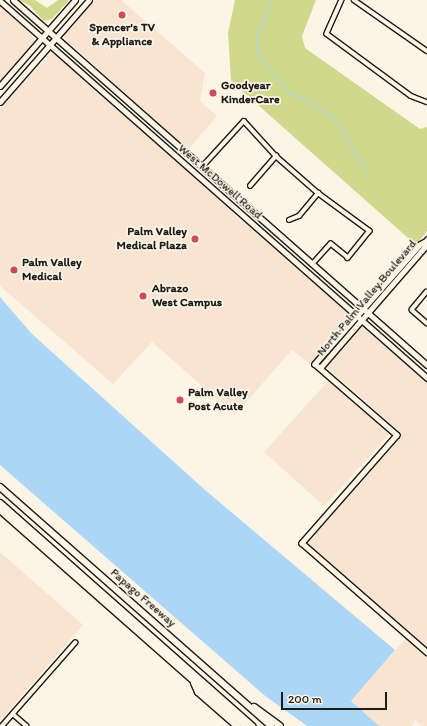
<!DOCTYPE html>
<html>
<head>
<meta charset="utf-8">
<style>
	body { margin:0 }
	#map { position:relative; width:427px; height:726px; overflow:hidden; background:#fcf5e5; font-family:Itim,sans-serif }
	div>[style] { position:absolute }
	.built>* { inset:0; background:#f9e4d1; transform-origin:0 0 }
	.green>* { inset:0; background:#ced98c }
	.water>* { inset:0; background:#abd6f6 }
	.stream>* { height:1px; margin:-0.5px; padding:0 0.5px; transform-origin:0.5px; border-radius:0.5px; background:#abd6f6 }
	.roads { filter:drop-shadow(1px 0 #1c1c1c) drop-shadow(-1px 0 #1c1c1c) drop-shadow(0 1px #1c1c1c) drop-shadow(0 -1px #1c1c1c) }
	.street>* { height:3.5px; margin:-1.75px; padding:0 1.75px; transform-origin:1.75px; border-radius:1.75px; background:#fcf5e5 }
	.secondary>* { height:4.5px; margin:-2.25px; padding:0 2.25px; transform-origin:2.25px; border-radius:2.25px; background:#fcf5e5 }
	.primary>* { height:5px; margin:-2.5px; padding:0 2.5px; transform-origin:2.5px; border-radius:2.5px; background:#fcf5e5 }
	.highway>* { height:6px; margin:-3px; padding:0 3px; transform-origin:3px; border-radius:3px; background:#fcf5e5 }
	.dots>* { width:11px; height:11px; translate:-50% -50%; box-sizing:border-box; border:2px solid #fcf5e5; border-radius:50% }
	span { translate:-50% -50%; white-space:nowrap; text-align:center; line-height:1.15; -webkit-text-stroke:3.5px #fcf5e5; paint-order:stroke }
	.poi-label { font-size:12px; color:#1c1c1c; font-weight:700 }
	.left { translate:0 -50%; text-align:left }
	.right { translate:-100% -50%; text-align:right }
	.street-label { font-size:12px; color:#1c1c1c }
	.scale { position:absolute; left:281px; top:692px; width:106px; height:18px; box-sizing:border-box; border:2px solid #1c1c1c; border-top:0; padding-left:5px; font-size:12px; line-height:14px; white-space:nowrap; color:#1c1c1c; -webkit-text-stroke:3px #fcf5e5; paint-order:stroke }
</style>
</head>
<body>
<div id="map">
	<div class="built">
		<i style="clip-path:polygon(92px 0,121px 0,205px 73px,200px 101px,217px 116px,188px 150px,64px 38px,64px 34px,85px 12px)"></i>
		<i style="clip-path:polygon(0 4px,36px 40px,0 82px)"></i>
		<i style="clip-path:polygon(53px 52px,228px 205px,233px 213px,311px 279px,349px 315px,348px 321px,310px 364px,292px 350px,235px 415px,152px 342px,113px 384px,0 286px,0 107px)"></i>
		<i style="clip-path:polygon(359px 327px,365px 327px,427px 382px,427px 648px,308px 543px,402px 434px,326px 367px)"></i>
		<i style="left:329px;top:380px;width:81px;height:97px;rotate:42deg"></i>
		<i style="clip-path:polygon(0 552px,83px 625px,0 721px)"></i>
		<i style="clip-path:polygon(406px 638px,427px 657px,427px 726px,422px 726px,416px 720px,411px 726px,379px 726px,351px 701px)"></i>
	</div>
	<div class="green">
		<i style="clip-path:polygon(18px 0,35px 0,47px 8px,58px 0,69px 0,52px 19px,44px 21px,29px 5px)"></i>
		<i style="clip-path:polygon(235px 0,316px 0,302px 36px,305px 48px,420px 129px,427px 127px,427px 231px,416px 245px,231px 81px,228px 33px)"></i>
	</div>
	<div class="water">
		<i style="clip-path:polygon(0 297px,32px 334px,205px 490px,395px 650px,351px 701px,379px 726px,307px 726px,264px 695px,0 465px)"></i>
	</div>
	<div class="stream">
		<i style="left:271px;top:0;width:43px;rotate:110.6deg"></i>
		<i style="left:256px;top:40px;width:12px;rotate:90deg"></i>
		<i style="left:256px;top:52px;width:51px;rotate:52.2deg"></i>
		<i style="left:287px;top:92px;width:30px;rotate:23deg"></i>
		<i style="left:315px;top:104px;width:24px;rotate:38deg"></i>
		<i style="left:334px;top:119px;width:63px;rotate:57.3deg"></i>
	</div>
	<div class="roads">
		<div class="street">
			<i style="left:342px;top:0;width:37px;rotate:114deg"></i>
			<i style="left:327px;top:34px;width:104px;rotate:36.4deg"></i>
			<i style="left:411px;top:96px;width:17px;rotate:21deg"></i>
			<i style="left:354px;top:0;width:89px;rotate:34.9deg"></i>
			<i style="left:202px;top:167px;width:62px;rotate:-47.6deg"></i>
			<i style="left:244px;top:121px;width:47px;rotate:47.6deg"></i>
			<i style="left:276px;top:156px;width:56px;rotate:41.4deg"></i>
			<i style="left:318px;top:193px;width:64px;rotate:36.2deg"></i>
			<i style="left:370px;top:231px;width:35px;rotate:129deg"></i>
			<i style="left:348px;top:258px;width:22px;rotate:-141deg"></i>
			<i style="left:331px;top:244px;width:27px;rotate:132deg"></i>
			<i style="left:250px;top:186px;width:40px;rotate:-49deg"></i>
			<i style="left:289px;top:220px;width:11px;rotate:-22deg"></i>
			<i style="left:299px;top:216px;width:30px;rotate:-50deg"></i>
			<i style="left:427px;top:292px;width:23px;rotate:130deg"></i>
			<i style="left:412px;top:310px;width:20px;rotate:41deg"></i>
			<i style="left:13px;top:714px;width:18px;rotate:41deg"></i>
			<i style="left:2px;top:726px;width:111px;rotate:-48.7deg"></i>
		</div>
		<div class="secondary">
			<i style="left:0;top:86px;width:114px;rotate:-48.9deg"></i>
			<i style="left:0;top:102px;width:135px;rotate:-48.9deg"></i>
			<i style="left:427px;top:241px;width:8px;rotate:150deg"></i>
			<i style="left:420px;top:245px;width:159px;rotate:131.4deg"></i>
			<i style="left:315px;top:364px;width:108px;rotate:40.9deg"></i>
			<i style="left:397px;top:435px;width:144px;rotate:131.3deg"></i>
			<i style="left:302px;top:543px;width:166px;rotate:41.1deg"></i>
			<i style="left:320px;top:368px;width:159px;rotate:-49.1deg"></i>
			<i style="left:424px;top:248px;width:9px;rotate:-69deg"></i>
		</div>
		<div class="primary">
			<i style="left:13px;top:0;width:552px;rotate:41.4deg"></i>
			<i style="left:0;top:1px;width:570px;rotate:41.44deg"></i>
		</div>
		<div class="highway">
			<i style="left:0;top:487px;width:361px;rotate:41.4deg"></i>
			<i style="left:0;top:503px;width:337px;rotate:41.5deg"></i>
			<i style="left:0;top:510px;width:327px;rotate:41.4deg"></i>
			<i style="left:194px;top:683px;width:10px;rotate:66deg"></i>
			<i style="left:198px;top:692px;width:52px;rotate:41.1deg"></i>
			<i style="left:254px;top:707px;width:32px;rotate:36deg"></i>
		</div>
	</div>
	<div class="dots">
		<i style="left:122px;top:15px;background:#d1495b"></i>
		<i style="left:213px;top:93px;background:#d1495b"></i>
		<i style="left:195px;top:239px;background:#d1495b"></i>
		<i style="left:14px;top:270px;background:#d1495b"></i>
		<i style="left:143px;top:296px;background:#d1495b"></i>
		<i style="left:180px;top:400px;background:#d1495b"></i>
	</div>
	<div class="poi-label">
		<span style="left:122px;top:35px">Spencer's TV<br>&amp; Appliance</span>
		<span class="left" style="left:221px;top:93px">Goodyear<br>KinderCare</span>
		<span class="right" style="left:187px;top:239px">Palm Valley<br>Medical Plaza</span>
		<span class="left" style="left:22px;top:270px">Palm Valley<br>Medical</span>
		<span class="left" style="left:152px;top:296px">Abrazo<br>West Campus</span>
		<span class="left" style="left:188px;top:400px">Palm Valley<br>Post Acute</span>
	</div>
	<div class="street-label">
		<span style="left:220px;top:182px;rotate:41deg">West McDowell Road</span>
		<span style="left:367px;top:298px;rotate:-50deg">North Palm Valley Boulevard</span>
		<span style="left:143px;top:598px;rotate:41deg">Papago Freeway</span>
	</div>
	<div class="scale">200 m</div>
</div>
</body>
</html>
